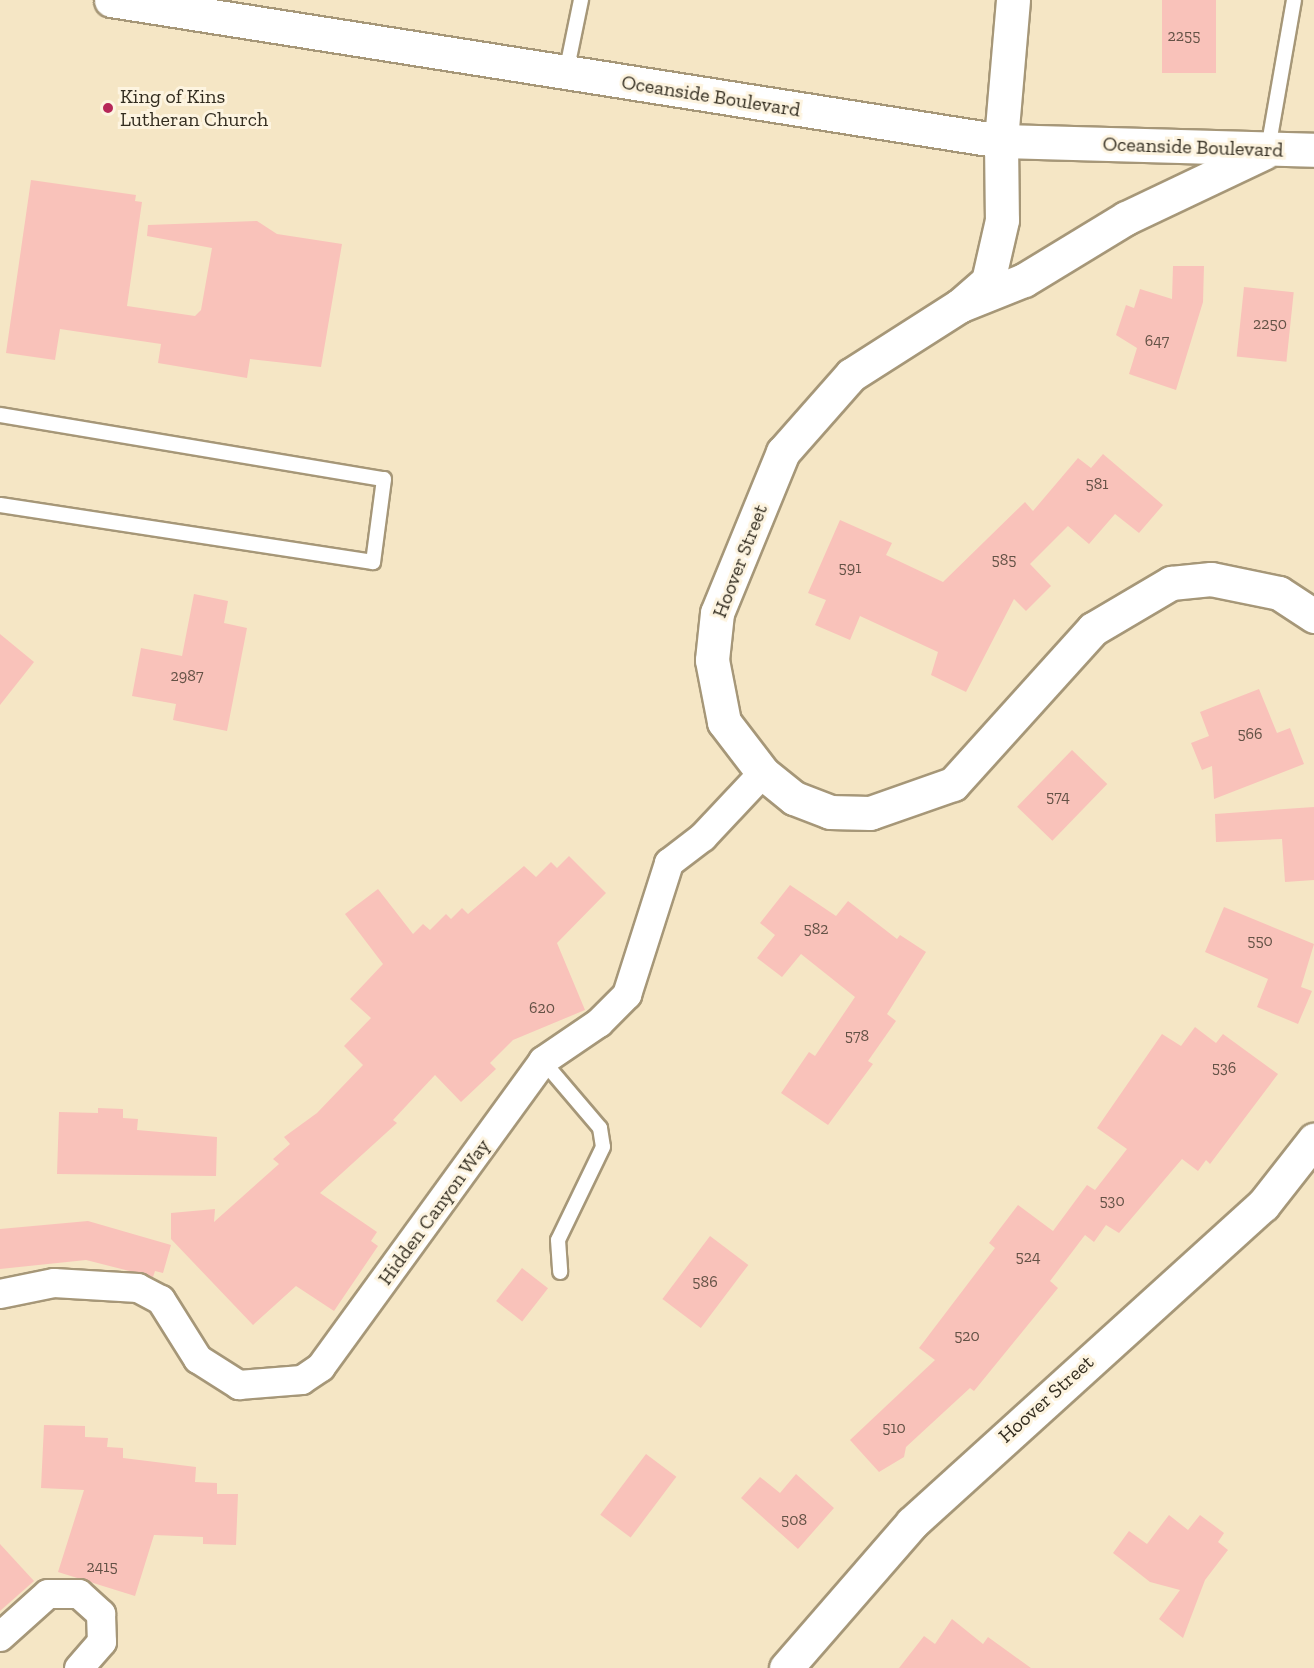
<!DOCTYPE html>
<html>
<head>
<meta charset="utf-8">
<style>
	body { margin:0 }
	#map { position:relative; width:1314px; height:1668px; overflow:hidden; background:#f5e6c5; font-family:"Zilla Slab",serif }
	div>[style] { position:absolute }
	.building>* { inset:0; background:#f9c2ba; transform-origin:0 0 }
	.roads { filter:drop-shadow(2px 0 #a69778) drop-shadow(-2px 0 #a69778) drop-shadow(0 2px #a69778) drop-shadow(0 -2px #a69778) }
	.lane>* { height:14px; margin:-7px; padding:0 7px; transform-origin:7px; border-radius:7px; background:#fff }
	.street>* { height:28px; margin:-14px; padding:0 14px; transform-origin:14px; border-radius:14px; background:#fff }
	.secondary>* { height:33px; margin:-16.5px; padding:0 16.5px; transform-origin:16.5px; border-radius:16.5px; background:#fff }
	.primary>* { height:33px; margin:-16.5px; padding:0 16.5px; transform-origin:16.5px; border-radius:16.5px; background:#fff }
	.dots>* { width:16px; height:16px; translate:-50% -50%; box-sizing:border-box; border:3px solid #fdf4e0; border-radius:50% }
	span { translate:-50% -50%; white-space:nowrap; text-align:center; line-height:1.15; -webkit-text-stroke:6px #fdf4e0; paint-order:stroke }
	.number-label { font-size:16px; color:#645246 }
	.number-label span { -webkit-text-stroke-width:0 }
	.poi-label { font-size:20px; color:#332d20 }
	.left { translate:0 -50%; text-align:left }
	.street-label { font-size:20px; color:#332d20 }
</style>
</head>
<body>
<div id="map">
	<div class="building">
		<i style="left:1162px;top:0;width:54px;height:73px"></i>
		<i style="clip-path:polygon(31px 180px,136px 195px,135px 201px,142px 202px,127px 306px,195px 316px,201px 310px,212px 248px,147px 236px,148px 225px,257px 221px,277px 234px,342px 244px,321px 367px,250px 359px,247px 378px,158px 363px,161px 344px,60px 329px,55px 360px,6px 353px)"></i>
		<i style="clip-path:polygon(1173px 266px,1204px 266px,1203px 302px,1176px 390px,1129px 374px,1137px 348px,1116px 335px,1126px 305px,1134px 308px,1140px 289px,1172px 299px)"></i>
		<i style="left:1244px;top:287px;width:50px;height:70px;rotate:6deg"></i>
		<i style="clip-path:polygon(1103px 454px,1163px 505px,1139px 533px,1115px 514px,1089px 544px,1068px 526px,1030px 564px,1051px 586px,1026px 611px,1014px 599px,966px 692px,931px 675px,938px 652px,860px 616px,850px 640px,815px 625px,826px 600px,808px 593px,840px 520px,892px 543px,886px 555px,943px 582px,1025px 502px,1033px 511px,1078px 458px,1091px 468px)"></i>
		<i style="clip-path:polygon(194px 594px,228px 601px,224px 623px,247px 628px,227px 731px,173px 720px,176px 704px,132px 696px,141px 648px,182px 656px)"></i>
		<i style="clip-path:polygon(0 634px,34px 662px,0 705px)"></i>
		<i style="clip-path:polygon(1259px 689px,1277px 733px,1290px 728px,1304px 764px,1214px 799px,1212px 766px,1202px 770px,1191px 743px,1209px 736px,1200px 712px)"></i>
		<i style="left:1072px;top:750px;width:49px;height:79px;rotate:44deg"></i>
		<i style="clip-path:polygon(1314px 807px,1314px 880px,1285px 882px,1282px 839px,1216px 842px,1215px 814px)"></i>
		<i style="clip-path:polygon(569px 856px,606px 893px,557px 943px,585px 1010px,513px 1040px,490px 1063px,496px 1069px,461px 1102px,435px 1075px,393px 1120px,397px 1123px,320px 1193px,377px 1232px,371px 1241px,378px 1246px,334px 1311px,296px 1286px,253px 1325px,171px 1239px,171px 1213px,215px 1209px,214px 1222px,279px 1164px,273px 1159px,290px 1144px,284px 1137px,317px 1113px,363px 1065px,344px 1046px,371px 1018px,350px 999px,383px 964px,345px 914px,378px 889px,413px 934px,423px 924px,430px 930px,446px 914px,451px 919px,462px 908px,468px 914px,524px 866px,536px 877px,551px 862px,557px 868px)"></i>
		<i style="clip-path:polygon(790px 885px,836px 916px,848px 901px,897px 939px,900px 935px,926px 952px,887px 1014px,896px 1021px,868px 1061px,873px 1064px,828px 1125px,781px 1093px,809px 1052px,815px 1056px,855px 997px,801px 954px,782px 977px,757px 958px,775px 935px,760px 923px)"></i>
		<i style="clip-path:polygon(1224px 907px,1314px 944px,1301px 987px,1312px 991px,1298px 1024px,1257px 1007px,1268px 979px,1205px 952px)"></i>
		<i style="clip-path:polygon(1195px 1027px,1216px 1043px,1223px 1034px,1278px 1074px,1210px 1164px,1206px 1160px,1198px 1171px,1182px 1159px,1119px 1233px,1106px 1225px,1094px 1242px,1085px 1235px,1050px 1281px,1058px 1288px,974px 1391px,970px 1388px,906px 1447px,904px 1457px,879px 1472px,850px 1440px,935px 1360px,919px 1348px,995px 1248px,989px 1243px,1018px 1205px,1053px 1231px,1087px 1185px,1095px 1190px,1127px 1149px,1097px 1128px,1162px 1034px,1181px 1046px)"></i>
		<i style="clip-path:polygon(98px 1108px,123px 1109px,123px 1118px,138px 1119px,137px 1130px,217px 1137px,216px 1176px,57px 1174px,59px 1112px,98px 1113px)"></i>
		<i style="clip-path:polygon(88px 1221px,171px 1245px,163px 1273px,155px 1271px,153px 1277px,86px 1260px,0 1269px,0 1229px)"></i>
		<i style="left:710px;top:1236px;width:48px;height:79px;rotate:37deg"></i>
		<i style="left:522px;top:1268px;width:33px;height:42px;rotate:38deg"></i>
		<i style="clip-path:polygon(44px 1425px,85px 1426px,85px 1437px,108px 1438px,107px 1447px,123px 1448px,123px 1458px,196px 1467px,195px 1482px,217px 1483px,217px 1494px,238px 1494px,236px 1545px,203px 1544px,203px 1537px,154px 1535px,135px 1596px,58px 1572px,84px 1490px,41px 1488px)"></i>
		<i style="left:646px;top:1454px;width:38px;height:76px;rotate:37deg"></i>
		<i style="clip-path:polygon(796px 1474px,834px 1508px,798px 1549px,741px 1498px,760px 1477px,780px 1493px)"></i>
		<i style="clip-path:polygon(1169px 1515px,1188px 1530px,1200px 1515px,1224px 1533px,1218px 1542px,1228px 1550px,1205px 1580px,1183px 1638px,1159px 1619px,1180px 1590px,1150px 1582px,1113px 1553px,1129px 1531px,1147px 1544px)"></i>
		<i style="clip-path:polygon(0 1544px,34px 1581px,0 1611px)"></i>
		<i style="clip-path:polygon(952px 1619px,983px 1644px,988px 1637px,1031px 1668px,899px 1668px,924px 1636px,935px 1644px)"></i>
	</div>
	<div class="roads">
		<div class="lane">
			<i style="left:566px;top:73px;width:75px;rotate:-78.4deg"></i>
			<i style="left:1268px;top:149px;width:151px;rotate:-80.1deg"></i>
			<i style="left:0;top:415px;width:389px;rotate:9.5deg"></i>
			<i style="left:384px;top:479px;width:84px;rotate:97.5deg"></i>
			<i style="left:373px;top:562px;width:377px;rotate:-171.3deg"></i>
			<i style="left:543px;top:1061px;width:88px;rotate:49.6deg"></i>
			<i style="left:600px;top:1128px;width:19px;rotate:81deg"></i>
			<i style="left:603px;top:1147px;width:103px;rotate:115.8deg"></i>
			<i style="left:558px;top:1240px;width:32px;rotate:86deg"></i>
		</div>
		<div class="street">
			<i style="left:0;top:1294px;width:55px;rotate:-11.5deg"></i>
			<i style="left:54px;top:1283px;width:84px;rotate:3.4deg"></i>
			<i style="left:138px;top:1288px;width:26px;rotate:28deg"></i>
			<i style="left:161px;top:1300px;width:70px;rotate:57.9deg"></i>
			<i style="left:198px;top:1359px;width:49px;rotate:32.4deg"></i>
			<i style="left:239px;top:1385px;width:63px;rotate:-4.5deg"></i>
			<i style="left:302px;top:1380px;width:23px;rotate:-34deg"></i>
			<i style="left:321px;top:1367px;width:378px;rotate:-54deg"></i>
			<i style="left:543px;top:1061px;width:68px;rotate:-34.2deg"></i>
			<i style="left:599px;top:1023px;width:40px;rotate:-45deg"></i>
			<i style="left:627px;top:995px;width:139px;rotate:-72.3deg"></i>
			<i style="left:669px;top:863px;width:43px;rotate:-37.4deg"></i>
			<i style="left:703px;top:837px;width:88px;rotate:-46.8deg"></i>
			<i style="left:0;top:1637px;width:64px;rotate:-41.9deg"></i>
			<i style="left:48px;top:1594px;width:31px"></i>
			<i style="left:79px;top:1594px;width:30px;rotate:42deg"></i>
			<i style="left:101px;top:1614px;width:28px;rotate:88deg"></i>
			<i style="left:102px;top:1642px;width:35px;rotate:131deg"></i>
		</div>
		<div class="secondary">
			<i style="left:1013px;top:0;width:142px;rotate:94.9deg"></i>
			<i style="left:1001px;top:141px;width:79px;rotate:89.3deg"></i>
			<i style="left:1002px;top:220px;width:63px;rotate:102.9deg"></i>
			<i style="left:988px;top:281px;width:38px;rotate:139deg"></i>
			<i style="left:959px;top:306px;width:128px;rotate:147.4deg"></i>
			<i style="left:851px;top:375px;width:103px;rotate:131.4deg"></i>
			<i style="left:783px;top:452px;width:174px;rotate:112.3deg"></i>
			<i style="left:717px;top:613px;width:47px;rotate:96.1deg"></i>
			<i style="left:712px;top:660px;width:63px;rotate:79deg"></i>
			<i style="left:724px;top:722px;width:64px;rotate:52.6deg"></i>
			<i style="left:763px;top:773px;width:40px;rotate:39deg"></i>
			<i style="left:794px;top:798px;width:39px;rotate:21deg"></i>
			<i style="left:830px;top:812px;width:40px;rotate:1.4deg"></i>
			<i style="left:870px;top:813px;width:88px;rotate:-19.3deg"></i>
			<i style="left:953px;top:784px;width:209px;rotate:-47.9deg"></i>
			<i style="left:1093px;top:629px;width:91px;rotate:-30.5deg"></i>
			<i style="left:1171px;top:583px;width:40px;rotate:-5.7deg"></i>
			<i style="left:1211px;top:579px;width:69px;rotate:11.6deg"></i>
			<i style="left:1279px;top:593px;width:42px;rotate:33.3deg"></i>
			<i style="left:786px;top:1668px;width:192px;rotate:-49deg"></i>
			<i style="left:912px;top:1523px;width:474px;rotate:-42.2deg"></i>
			<i style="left:1263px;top:1205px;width:83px;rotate:-51.9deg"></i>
		</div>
		<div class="primary">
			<i style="left:111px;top:0;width:901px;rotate:9deg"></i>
			<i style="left:1001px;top:141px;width:313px;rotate:1.6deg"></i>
			<i style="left:959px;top:306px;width:70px;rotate:-21.8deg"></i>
			<i style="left:1024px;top:280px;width:119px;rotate:-31.3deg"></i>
			<i style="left:1126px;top:218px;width:152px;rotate:-25.4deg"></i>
		</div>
	</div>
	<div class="dots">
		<i style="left:108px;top:108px;background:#b62759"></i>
	</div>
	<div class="number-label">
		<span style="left:1184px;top:36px">2255</span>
		<span style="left:1270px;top:324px">2250</span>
		<span style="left:1157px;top:341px">647</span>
		<span style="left:1097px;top:484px">581</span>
		<span style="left:1004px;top:560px">585</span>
		<span style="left:850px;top:568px">591</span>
		<span style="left:187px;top:676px">2987</span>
		<span style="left:1250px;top:734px">566</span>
		<span style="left:1058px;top:797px">574</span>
		<span style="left:816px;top:929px">582</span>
		<span style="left:1260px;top:941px">550</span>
		<span style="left:542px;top:1008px">620</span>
		<span style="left:857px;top:1036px">578</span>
		<span style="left:1224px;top:1068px">536</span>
		<span style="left:1112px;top:1201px">530</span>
		<span style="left:1028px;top:1257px">524</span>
		<span style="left:705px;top:1282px">586</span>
		<span style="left:967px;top:1336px">520</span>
		<span style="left:894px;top:1428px">510</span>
		<span style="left:794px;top:1520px">508</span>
		<span style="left:102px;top:1567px">2415</span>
	</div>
	<div class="poi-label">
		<span class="left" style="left:120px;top:108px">King of Kins<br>Lutheran Church</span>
	</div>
	<div class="street-label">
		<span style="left:711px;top:96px;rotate:9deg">Oceanside Boulevard</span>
		<span style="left:1193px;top:147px;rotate:2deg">Oceanside Boulevard</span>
		<span style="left:740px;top:561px;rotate:-69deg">Hoover Street</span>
		<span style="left:434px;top:1212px;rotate:-54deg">Hidden Canyon Way</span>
		<span style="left:1046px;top:1399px;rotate:-42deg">Hoover Street</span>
	</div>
</div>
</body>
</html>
